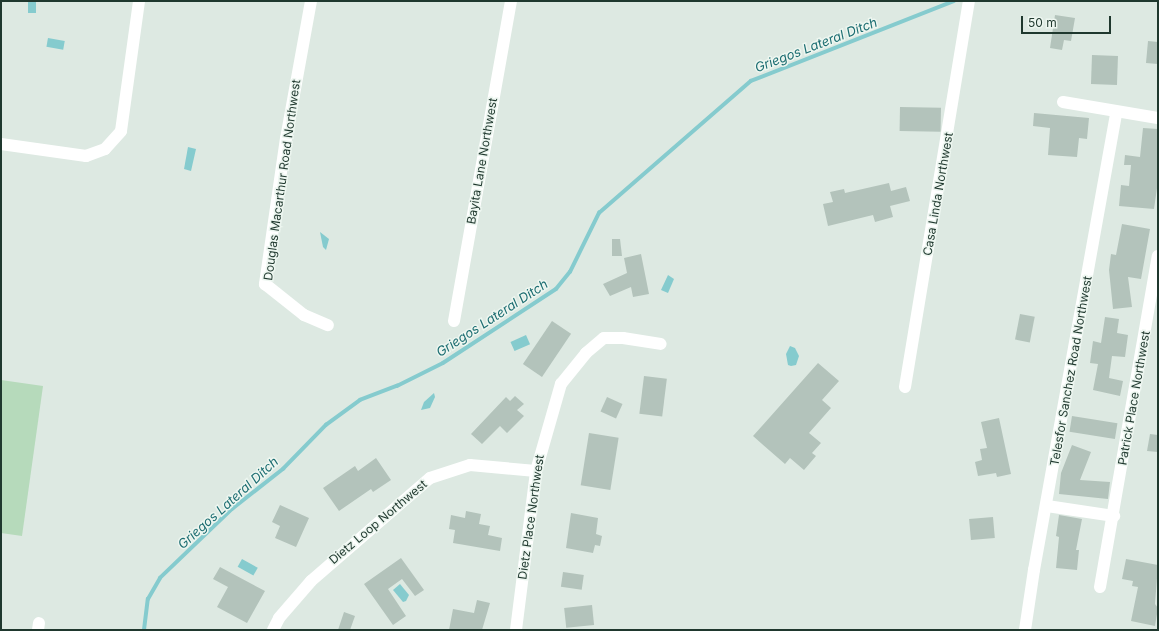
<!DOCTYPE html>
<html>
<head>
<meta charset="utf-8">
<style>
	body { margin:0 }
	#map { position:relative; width:1159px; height:631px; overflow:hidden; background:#dde9e2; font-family:Inter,sans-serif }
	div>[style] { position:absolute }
	.green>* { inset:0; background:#b6dabb }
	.water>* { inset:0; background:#85cbce; transform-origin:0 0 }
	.stream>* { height:3.5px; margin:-1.75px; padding:0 1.75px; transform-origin:1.75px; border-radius:1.75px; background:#85cbce }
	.building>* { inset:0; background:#b3c3bb; transform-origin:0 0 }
	.minor>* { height:12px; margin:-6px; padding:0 6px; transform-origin:6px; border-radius:6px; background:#fff }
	span { translate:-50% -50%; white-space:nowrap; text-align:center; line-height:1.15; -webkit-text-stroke:3px #edf6f0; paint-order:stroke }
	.street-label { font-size:12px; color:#1f382e }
	.water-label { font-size:13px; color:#1c6d71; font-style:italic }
	.frame { position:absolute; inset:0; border:2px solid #1f382e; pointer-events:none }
	.scale { position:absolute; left:1021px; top:16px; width:90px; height:18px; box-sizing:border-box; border:2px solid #1f382e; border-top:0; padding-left:5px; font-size:12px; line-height:14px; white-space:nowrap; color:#1f382e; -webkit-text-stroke:3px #edf6f0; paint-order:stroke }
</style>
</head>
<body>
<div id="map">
	<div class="green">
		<i style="clip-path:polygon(1px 380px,43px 386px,22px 536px,1px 533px)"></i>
	</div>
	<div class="water">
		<i style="left:28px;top:1px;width:8px;height:12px"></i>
		<i style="left:48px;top:38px;width:17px;height:9px;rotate:10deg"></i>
		<i style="clip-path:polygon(188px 147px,196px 149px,191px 171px,184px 169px)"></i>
		<i style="clip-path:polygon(320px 232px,329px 239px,326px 250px,323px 247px)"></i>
		<i style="clip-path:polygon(668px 275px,674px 279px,668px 293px,661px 290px)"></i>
		<i style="left:526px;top:335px;width:10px;height:17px;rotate:66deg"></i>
		<i style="clip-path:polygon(790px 346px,795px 348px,799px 356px,796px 365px,791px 366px,788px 365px,786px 354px)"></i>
		<i style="clip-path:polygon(434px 393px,435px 397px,430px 408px,421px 410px,424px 402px)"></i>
		<i style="left:242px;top:559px;width:18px;height:9px;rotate:29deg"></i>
		<i style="clip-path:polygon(400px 584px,409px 595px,406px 601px,403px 602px,393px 590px)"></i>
	</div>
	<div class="stream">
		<i style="left:144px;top:630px;width:31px;rotate:-83deg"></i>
		<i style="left:148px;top:599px;width:24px;rotate:-60deg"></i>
		<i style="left:160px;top:578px;width:100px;rotate:-43.8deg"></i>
		<i style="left:232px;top:509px;width:65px;rotate:-38.1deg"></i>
		<i style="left:283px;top:469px;width:62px;rotate:-45.7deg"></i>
		<i style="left:326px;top:425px;width:42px;rotate:-36.3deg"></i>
		<i style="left:360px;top:400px;width:40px;rotate:-21deg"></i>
		<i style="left:397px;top:386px;width:51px;rotate:-26.6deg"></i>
		<i style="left:443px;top:363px;width:135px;rotate:-33.2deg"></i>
		<i style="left:556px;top:289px;width:22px;rotate:-51deg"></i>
		<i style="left:570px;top:272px;width:66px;rotate:-63.8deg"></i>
		<i style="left:599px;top:213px;width:201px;rotate:-41deg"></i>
		<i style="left:751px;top:81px;width:218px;rotate:-21.5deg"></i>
	</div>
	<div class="building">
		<i style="clip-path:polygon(1055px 15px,1075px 18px,1071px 41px,1064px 40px,1062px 50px,1050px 48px)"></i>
		<i style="clip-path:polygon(1148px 41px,1158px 42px,1158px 64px,1146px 63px)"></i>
		<i style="left:1092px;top:55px;width:26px;height:29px;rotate:2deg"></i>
		<i style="left:900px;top:107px;width:41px;height:24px;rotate:1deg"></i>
		<i style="clip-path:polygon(1034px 113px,1089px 118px,1087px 139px,1079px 138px,1077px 157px,1048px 155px,1050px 128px,1033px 126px)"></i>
		<i style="clip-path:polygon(1143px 128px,1158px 129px,1158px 181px,1154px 209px,1119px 206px,1121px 185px,1129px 186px,1131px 165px,1124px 165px,1125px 155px,1140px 157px)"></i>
		<i style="clip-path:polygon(889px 183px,891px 191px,906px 187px,910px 201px,890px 206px,893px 217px,875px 222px,873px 215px,828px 226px,823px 204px,833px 202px,830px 192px,844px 189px,845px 193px)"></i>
		<i style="clip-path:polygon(1122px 224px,1150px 229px,1141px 279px,1128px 277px,1132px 307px,1113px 309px,1109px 270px,1111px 254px,1116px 255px)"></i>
		<i style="clip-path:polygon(612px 239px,620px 239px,622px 256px,612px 256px)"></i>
		<i style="clip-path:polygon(641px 254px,649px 294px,633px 297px,631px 287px,610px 296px,603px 284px,627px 273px,624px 258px)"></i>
		<i style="left:1020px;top:314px;width:15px;height:26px;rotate:11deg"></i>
		<i style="clip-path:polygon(1105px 317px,1119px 319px,1117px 333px,1128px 335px,1125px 357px,1112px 356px,1109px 378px,1123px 381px,1120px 396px,1093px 390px,1098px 364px,1090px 363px,1093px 341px,1101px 343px)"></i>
		<i style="left:552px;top:321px;width:23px;height:52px;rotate:34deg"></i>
		<i style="clip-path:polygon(818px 363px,839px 381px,822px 400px,831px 408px,809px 433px,821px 443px,812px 453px,816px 456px,804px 470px,790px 458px,785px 464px,753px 436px)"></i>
		<i style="left:644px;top:376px;width:23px;height:38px;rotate:7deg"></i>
		<i style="clip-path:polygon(515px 396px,524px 404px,517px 410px,524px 416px,507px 433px,500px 426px,482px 444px,471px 434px,506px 397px,510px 401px)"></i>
		<i style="left:607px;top:397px;width:17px;height:16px;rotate:24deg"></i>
		<i style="left:1072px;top:416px;width:46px;height:16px;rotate:9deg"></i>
		<i style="clip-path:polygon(999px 418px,1011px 474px,997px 477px,996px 473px,978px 476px,975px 462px,982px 460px,980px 449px,987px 448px,981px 422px)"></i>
		<i style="left:589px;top:433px;width:30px;height:53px;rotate:9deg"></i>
		<i style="clip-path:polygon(1150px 434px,1158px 435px,1158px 452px,1147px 451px)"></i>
		<i style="clip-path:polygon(1072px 445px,1091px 452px,1080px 480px,1110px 482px,1108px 499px,1059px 494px,1061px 473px)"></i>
		<i style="clip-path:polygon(376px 458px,391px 480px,373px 492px,371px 489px,339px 511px,323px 488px,355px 466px,358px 471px)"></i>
		<i style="clip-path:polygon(280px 505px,309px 518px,296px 547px,275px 538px,280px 526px,272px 522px)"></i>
		<i style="clip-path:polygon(466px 511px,481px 514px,479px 524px,490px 526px,488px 535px,502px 538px,500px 551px,453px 543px,455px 530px,449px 529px,451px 515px,465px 518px)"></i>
		<i style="clip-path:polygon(571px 513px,598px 518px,596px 534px,602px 536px,600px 546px,595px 545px,593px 553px,566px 548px)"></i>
		<i style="clip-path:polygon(1059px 515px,1082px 519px,1076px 550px,1079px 550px,1077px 570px,1056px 568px,1059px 537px,1056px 536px)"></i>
		<i style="left:993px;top:517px;width:21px;height:24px;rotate:85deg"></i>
		<i style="clip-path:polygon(401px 558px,424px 590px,415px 596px,402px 579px,388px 589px,406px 616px,393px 625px,364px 584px)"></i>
		<i style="clip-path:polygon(1126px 559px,1158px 565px,1155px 604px,1158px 608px,1155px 626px,1131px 621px,1138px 587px,1132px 586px,1133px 581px,1122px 579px)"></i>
		<i style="clip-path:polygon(220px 567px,265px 591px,247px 623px,217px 607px,228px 587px,213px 579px)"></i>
		<i style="left:563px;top:572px;width:21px;height:15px;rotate:8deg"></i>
		<i style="clip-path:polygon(477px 600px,490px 603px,482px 630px,449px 630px,453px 609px,474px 613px)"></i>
		<i style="left:592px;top:605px;width:20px;height:28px;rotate:84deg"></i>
		<i style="clip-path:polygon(344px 612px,355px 616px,350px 630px,338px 630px)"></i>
	</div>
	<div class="minor">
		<i style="left:311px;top:1px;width:139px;rotate:100.3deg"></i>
		<i style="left:286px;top:138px;width:148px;rotate:98.2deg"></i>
		<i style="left:265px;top:284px;width:50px;rotate:38.5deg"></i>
		<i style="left:304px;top:315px;width:26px;rotate:23deg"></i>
		<i style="left:1063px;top:102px;width:96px;rotate:9.6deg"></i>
		<i style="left:1px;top:144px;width:86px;rotate:8deg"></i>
		<i style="left:86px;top:156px;width:20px;rotate:-20deg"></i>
		<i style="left:105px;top:149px;width:24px;rotate:-48deg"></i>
		<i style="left:121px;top:131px;width:131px;rotate:-82.1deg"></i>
		<i style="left:454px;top:321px;width:325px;rotate:-79.9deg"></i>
		<i style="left:905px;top:387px;width:391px;rotate:-80.6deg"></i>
		<i style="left:1047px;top:506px;width:68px;rotate:8.5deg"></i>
		<i style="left:1100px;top:587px;width:336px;rotate:-80.1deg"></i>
		<i style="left:38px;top:630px;width:7px;rotate:-82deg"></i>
		<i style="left:273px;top:630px;width:13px;rotate:-63deg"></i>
		<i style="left:279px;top:618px;width:49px;rotate:-49.1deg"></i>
		<i style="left:311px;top:581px;width:157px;rotate:-40.9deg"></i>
		<i style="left:430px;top:478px;width:42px;rotate:-18deg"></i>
		<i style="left:470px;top:465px;width:66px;rotate:5.2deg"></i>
		<i style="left:516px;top:630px;width:160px;rotate:-82.8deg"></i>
		<i style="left:536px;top:471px;width:91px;rotate:-74deg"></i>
		<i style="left:561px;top:384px;width:40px;rotate:-51deg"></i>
		<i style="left:586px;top:353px;width:23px;rotate:-40deg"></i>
		<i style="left:604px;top:338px;width:19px"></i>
		<i style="left:623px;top:338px;width:38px;rotate:9deg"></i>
		<i style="left:1025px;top:630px;width:61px;rotate:-81.5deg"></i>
		<i style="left:1034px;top:570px;width:465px;rotate:-79.8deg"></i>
	</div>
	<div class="street-label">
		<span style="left:482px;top:161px;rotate:-80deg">Bayita Lane Northwest</span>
		<span style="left:282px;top:180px;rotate:-82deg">Douglas Macarthur Road Northwest</span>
		<span style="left:938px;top:194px;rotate:-80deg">Casa Linda Northwest</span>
		<span style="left:1071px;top:371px;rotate:-80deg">Telesfor Sanchez Road Northwest</span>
		<span style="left:1134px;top:398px;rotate:-80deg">Patrick Place Northwest</span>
		<span style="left:531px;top:517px;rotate:-82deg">Dietz Place Northwest</span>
		<span style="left:378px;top:522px;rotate:-40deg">Dietz Loop Northwest</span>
	</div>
	<div class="water-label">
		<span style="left:816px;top:45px;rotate:-21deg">Griegos Lateral Ditch</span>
		<span style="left:492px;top:318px;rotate:-33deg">Griegos Lateral Ditch</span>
		<span style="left:228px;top:503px;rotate:-42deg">Griegos Lateral Ditch</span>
	</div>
	<div class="frame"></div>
	<div class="scale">50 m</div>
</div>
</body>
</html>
